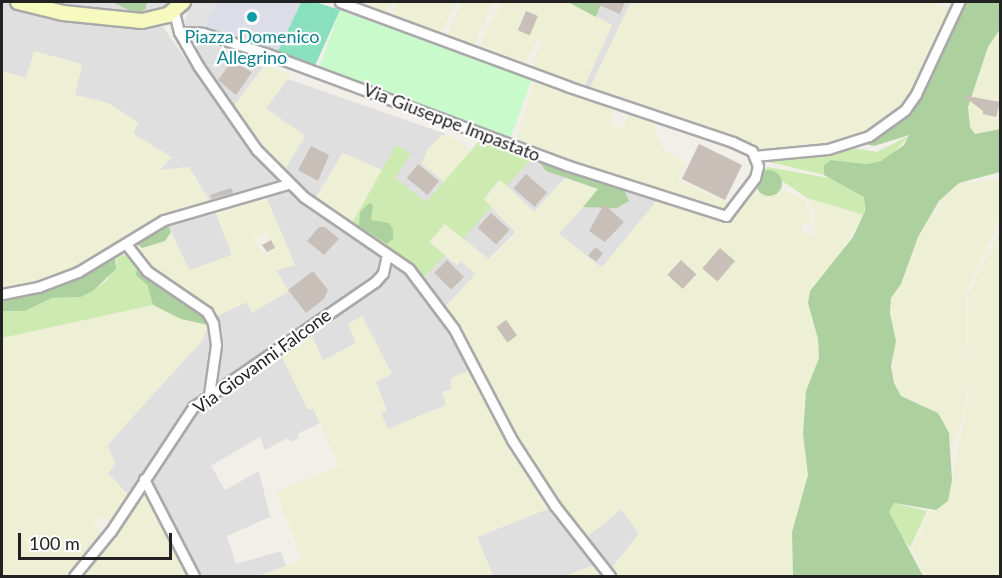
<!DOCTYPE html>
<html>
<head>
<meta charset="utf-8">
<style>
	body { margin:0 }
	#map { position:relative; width:1002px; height:578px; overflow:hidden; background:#f2efe9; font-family:Lato,sans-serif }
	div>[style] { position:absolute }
	.residential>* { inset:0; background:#e0dfdf; transform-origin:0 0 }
	.farmland>* { inset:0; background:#eef0d5 }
	.grass>* { inset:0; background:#cdebb0 }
	.forest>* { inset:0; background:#add19e }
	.round { border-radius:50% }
	.park>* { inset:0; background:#c8facc; transform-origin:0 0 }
	.pitch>* { inset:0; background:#88e0be }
	.parking>* { inset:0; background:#e2e2e2 }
	.plaza>* { inset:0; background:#dddde8 }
	.building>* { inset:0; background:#c7bfb8; transform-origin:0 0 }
	.roads { filter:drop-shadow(2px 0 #a9a9a9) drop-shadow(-2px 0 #a9a9a9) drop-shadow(0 2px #a9a9a9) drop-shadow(0 -2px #a9a9a9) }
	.street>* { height:9px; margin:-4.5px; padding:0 4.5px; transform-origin:4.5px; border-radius:4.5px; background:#fff }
	.secondary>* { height:14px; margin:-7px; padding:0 7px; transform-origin:7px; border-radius:7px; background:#f7fabf }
	.dots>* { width:16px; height:16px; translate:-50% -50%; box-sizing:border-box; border:3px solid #fff; border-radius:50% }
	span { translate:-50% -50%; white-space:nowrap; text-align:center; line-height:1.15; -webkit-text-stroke:4.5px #fff; paint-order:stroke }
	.culture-label { font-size:18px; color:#0d838f }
	.street-label { font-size:18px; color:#222 }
	.frame { position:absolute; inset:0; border:3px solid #222; pointer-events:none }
	.scale { position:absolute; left:18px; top:533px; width:154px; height:27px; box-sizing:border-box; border:3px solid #222; border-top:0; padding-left:8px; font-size:18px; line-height:21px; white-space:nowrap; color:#222; -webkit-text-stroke:4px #fff; paint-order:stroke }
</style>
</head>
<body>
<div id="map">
	<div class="residential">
		<i style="clip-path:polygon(2px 2px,64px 20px,163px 27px,240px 137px,281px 184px,212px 206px,195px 176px,159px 170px,133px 134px,138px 123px,108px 103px,75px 95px,82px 65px,26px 78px,2px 71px)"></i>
		<i style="clip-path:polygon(49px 2px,176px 2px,159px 11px,135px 13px)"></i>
		<i style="clip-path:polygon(602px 2px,631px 2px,588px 92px,583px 89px,612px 25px,596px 17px)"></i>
		<i style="clip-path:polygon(202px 40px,265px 65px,234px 106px,194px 52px)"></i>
		<i style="clip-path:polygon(288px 79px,446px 134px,422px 164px,444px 181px,426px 203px,395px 178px,397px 145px,382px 170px,343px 153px,315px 199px,284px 171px,266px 108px)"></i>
		<i style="clip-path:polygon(534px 156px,572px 170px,534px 212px,507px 186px)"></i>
		<i style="clip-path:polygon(604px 181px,659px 198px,602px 268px,559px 234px)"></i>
		<i style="clip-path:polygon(287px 190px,377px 250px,381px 265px,378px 272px,196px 402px,130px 497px,108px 473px,107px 446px,197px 343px,209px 319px,247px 302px,252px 312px,276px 270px,295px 265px,266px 197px)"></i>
		<i style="left:491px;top:207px;width:35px;height:43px;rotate:45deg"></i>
		<i style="clip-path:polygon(216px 213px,232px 255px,189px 271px,167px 223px)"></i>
		<i style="clip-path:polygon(445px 255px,457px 265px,461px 261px,476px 274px,443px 309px,422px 280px)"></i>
		<i style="clip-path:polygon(393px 265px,412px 277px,472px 369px,451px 389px,447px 405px,388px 429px,380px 413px,387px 410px,375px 382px,391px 374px,356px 343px,322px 361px,308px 410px,313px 408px,320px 423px,298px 434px,299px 438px,290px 442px,288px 438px,265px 450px,260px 437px,211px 466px,225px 490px,259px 471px,270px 517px,227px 536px,236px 564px,281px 551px,286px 566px,258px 576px,196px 576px,153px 484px,154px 473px,188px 420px,227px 389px,376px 289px)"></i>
		<i style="clip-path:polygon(547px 509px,594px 565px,565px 576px,493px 576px,477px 537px)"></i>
		<i style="clip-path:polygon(622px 509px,639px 534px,610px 570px,583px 540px)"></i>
	</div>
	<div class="farmland">
		<i style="clip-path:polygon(356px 2px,394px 2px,382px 16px,355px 5px)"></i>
		<i style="clip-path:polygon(397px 2px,457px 2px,438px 36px,391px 16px)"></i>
		<i style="clip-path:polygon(462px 2px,494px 2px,472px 49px,445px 39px)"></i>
		<i style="clip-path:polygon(501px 2px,568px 2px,612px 25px,583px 89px,530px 70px,542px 40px,538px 39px,523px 67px,477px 51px)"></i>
		<i style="clip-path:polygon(631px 2px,931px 2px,954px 11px,922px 78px,899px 111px,850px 143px,756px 151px,588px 92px)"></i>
		<i style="clip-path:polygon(1000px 29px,1000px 129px,975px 134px,970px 127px,968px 107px,988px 47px)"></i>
		<i style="clip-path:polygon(34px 51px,82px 64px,75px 95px,108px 103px,138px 123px,133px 134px,172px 157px,160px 170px,189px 167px,212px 206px,194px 210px,42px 283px,2px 291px,2px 71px,26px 78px)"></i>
		<i style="clip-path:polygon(265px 65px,291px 74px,266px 108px,305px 136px,284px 171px,234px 106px)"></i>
		<i style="clip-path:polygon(536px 79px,616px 106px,610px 124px,623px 128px,629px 111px,655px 121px,656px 134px,664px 150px,686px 164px,678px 180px,732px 204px,721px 210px,515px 144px)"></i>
		<i style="clip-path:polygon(442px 135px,451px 136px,471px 151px,444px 181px,422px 164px,428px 149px)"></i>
		<i style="clip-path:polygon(343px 153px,382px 170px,352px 223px,315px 199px)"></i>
		<i style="clip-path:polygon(500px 179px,534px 212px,565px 179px,599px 189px,559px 234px,601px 268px,659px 198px,721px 219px,731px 217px,758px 179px,805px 200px,813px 226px,803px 222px,801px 232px,815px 236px,814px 210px,807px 198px,864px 215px,831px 267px,810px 291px,808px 303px,818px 339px,819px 358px,806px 391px,803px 434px,808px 475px,792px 532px,793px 576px,615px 576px,610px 570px,639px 534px,621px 509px,583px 540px,550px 495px,512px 433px,465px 341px,443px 309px,476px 274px,461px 261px,457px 265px,428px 242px,445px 224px,490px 260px,516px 232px,484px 200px)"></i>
		<i style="clip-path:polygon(1000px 179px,1000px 218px,966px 293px,967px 384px,964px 414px,952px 448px,949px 433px,920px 403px,901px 396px,894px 383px,891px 298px,901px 284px,918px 237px,949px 189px,959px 183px)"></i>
		<i style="clip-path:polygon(evenodd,266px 197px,295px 265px,276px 270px,289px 291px,252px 313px,247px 302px,212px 318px,149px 272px,129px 244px,167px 223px,189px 270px,232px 255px,216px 213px,266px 197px,266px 233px,276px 249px,262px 254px,254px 238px,266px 233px)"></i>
		<i style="clip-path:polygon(1000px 230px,1000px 576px,923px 576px,912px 550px,930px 510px,936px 510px,952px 480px,968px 400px,968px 294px)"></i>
		<i style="clip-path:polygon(153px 305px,181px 319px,208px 325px,203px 340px,107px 445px,116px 464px,108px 473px,130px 497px,114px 524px,102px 517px,94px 527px,104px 537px,70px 576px,2px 576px,2px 338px)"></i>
		<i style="clip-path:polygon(362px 316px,392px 374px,376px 382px,387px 411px,381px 413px,388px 429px,446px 405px,442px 392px,451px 389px,451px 378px,472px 369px,505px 440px,547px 509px,477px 537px,493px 576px,258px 576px,302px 560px,276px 492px,339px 466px,313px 408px,308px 410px,280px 353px,311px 333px,323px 361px,356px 343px,348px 324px)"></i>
		<i style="clip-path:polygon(147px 491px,190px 576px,79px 576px,142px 492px)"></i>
		<i style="clip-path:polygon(594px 565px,603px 576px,565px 576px)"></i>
	</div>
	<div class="grass">
		<i style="clip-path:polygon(910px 135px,888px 159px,867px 164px,831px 160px,824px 165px,824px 175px,765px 161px,766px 157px,852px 148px,877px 152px)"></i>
		<i style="clip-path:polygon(482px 138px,534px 156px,507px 186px,499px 180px,484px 199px,491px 207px,463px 239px,445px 224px,429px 242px,445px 255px,422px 280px,387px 245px,352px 223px,396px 145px,411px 154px,395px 178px,426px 202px)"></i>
		<i style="clip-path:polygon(767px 167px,829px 178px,852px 188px,864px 197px,864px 215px,807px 198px,766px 170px,762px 173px)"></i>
		<i style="clip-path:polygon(115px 255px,124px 255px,140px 266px,153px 305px,2px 338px,2px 311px,25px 311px,52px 298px,81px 297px,93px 291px,107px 280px,117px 263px)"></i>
		<i style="clip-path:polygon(893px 503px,927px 511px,910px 548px,894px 528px,889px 512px)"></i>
	</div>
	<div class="forest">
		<i style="clip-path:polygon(112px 2px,147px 2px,147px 3px,145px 10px,135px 13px)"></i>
		<i style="clip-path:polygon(568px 2px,602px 2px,596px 17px)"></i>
		<i style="clip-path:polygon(961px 2px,1000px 2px,1000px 29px,988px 47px,968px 107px,970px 127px,975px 134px,1000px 129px,1000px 172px,959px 183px,939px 201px,918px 237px,901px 284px,891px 298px,890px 313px,896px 341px,891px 366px,894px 383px,901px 396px,938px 413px,949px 433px,952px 480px,948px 501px,936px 510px,894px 503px,889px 512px,923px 576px,793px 576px,792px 532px,808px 475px,803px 434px,806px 391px,819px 358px,818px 339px,808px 303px,810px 291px,853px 237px,865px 211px,864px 197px,824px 175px,824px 165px,831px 160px,867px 164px,881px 161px,904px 145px,909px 135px,874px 146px,861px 143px,900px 117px)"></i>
		<i style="clip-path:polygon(544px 160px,623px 187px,629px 201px,617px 208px,583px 207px,598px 189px,546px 171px,540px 163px)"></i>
		<i class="round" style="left:756px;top:170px;width:26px;height:26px"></i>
		<i style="clip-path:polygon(369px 203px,373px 205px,371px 220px,389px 223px,393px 229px,393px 239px,387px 244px,359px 226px,360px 212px)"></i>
		<i style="clip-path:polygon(167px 223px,171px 232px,165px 241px,142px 248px,133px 241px)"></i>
		<i style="clip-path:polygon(115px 255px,116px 269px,93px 291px,81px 297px,52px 298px,25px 311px,2px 311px,2px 301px,49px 288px)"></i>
		<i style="clip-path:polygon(140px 266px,209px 319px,208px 325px,181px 319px,153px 305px,147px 285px,135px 274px)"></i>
	</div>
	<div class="park">
		<i style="left:340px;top:10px;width:204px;height:64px;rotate:20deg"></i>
	</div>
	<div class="pitch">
		<i style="clip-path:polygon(301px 2px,315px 2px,340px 10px,314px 68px,276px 55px)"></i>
	</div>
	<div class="parking">
		<i style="clip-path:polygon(190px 2px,215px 2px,204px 32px,184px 25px)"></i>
	</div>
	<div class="plaza">
		<i style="clip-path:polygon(215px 2px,301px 2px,276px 55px,204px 32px)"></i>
	</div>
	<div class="building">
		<i style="clip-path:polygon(592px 2px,625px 2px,620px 14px)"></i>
		<i style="left:526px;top:11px;width:13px;height:21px;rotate:23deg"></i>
		<i style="clip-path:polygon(232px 61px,252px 72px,236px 95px,218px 80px)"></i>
		<i style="clip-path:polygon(962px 95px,1000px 102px,996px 117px,983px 114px,983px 111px)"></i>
		<i style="left:699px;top:144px;width:48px;height:39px;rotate:26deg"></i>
		<i style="clip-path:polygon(311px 146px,329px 155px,318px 181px,298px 170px)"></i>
		<i style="left:418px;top:164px;width:27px;height:18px;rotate:39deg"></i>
		<i style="left:526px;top:174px;width:28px;height:19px;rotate:41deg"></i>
		<i style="clip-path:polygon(231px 188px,233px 193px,211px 199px,210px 195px)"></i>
		<i style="clip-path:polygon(604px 204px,624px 222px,605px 242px,589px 231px)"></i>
		<i style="left:491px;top:213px;width:25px;height:20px;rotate:42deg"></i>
		<i style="clip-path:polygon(319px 227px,325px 227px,339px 239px,324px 255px,307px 241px)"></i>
		<i style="clip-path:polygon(271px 240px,275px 248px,267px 252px,262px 245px)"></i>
		<i style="left:595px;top:247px;width:10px;height:11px;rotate:37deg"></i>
		<i style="left:720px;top:248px;width:20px;height:27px;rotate:41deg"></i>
		<i style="left:447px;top:260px;width:24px;height:18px;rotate:45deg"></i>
		<i style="left:681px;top:260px;width:21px;height:20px;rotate:43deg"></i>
		<i style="clip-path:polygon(313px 271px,328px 290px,324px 299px,306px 313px,288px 290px)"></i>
		<i style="left:506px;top:320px;width:19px;height:12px;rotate:54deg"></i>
	</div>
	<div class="roads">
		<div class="street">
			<i style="left:174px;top:12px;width:21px;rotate:76deg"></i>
			<i style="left:179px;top:32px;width:40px;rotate:60.3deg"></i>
			<i style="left:199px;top:67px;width:101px;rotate:55.1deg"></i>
			<i style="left:257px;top:150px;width:66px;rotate:45deg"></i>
			<i style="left:304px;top:197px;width:127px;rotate:34.4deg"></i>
			<i style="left:409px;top:269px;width:75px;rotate:53.1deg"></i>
			<i style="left:454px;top:329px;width:125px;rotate:62.4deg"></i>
			<i style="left:512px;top:440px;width:79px;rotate:56.9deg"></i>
			<i style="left:555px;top:506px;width:89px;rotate:51.8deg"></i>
			<i style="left:179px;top:32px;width:24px;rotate:2deg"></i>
			<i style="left:203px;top:33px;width:68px;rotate:17.9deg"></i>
			<i style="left:268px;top:54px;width:318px;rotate:20.4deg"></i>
			<i style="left:566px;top:165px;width:168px;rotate:17.7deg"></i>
			<i style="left:726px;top:216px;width:48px;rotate:-52.7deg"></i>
			<i style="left:755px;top:178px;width:12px;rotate:-76deg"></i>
			<i style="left:758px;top:166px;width:16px;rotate:-112deg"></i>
			<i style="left:752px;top:151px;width:21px;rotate:-155deg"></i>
			<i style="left:733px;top:142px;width:175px;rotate:-161.4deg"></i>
			<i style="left:567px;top:86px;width:242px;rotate:-159.7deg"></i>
			<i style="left:754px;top:156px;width:74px;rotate:-5.4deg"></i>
			<i style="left:828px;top:149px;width:43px;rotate:-17.6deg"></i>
			<i style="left:869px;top:136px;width:44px;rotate:-35.8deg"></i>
			<i style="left:905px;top:110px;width:19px;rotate:-55deg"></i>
			<i style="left:916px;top:94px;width:102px;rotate:-64.9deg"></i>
			<i style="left:126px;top:244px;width:34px;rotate:52deg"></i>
			<i style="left:147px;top:271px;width:73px;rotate:34.3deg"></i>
			<i style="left:207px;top:312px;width:13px;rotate:61deg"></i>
			<i style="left:213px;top:323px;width:22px;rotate:82deg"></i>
			<i style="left:216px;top:345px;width:50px;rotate:98deg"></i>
			<i style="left:2px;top:294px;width:37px;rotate:-11deg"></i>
			<i style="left:38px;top:287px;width:43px;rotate:-20.6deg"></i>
			<i style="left:78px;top:272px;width:100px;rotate:-31.2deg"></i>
			<i style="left:164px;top:220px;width:129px;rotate:-16.2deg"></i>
			<i style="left:144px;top:479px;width:109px;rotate:62.7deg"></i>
			<i style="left:74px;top:576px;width:58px;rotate:-50.6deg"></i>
			<i style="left:111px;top:531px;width:149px;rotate:-56.5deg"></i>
			<i style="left:193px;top:407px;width:221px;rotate:-34.5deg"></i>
			<i style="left:375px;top:282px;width:12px;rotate:-48deg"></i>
			<i style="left:383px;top:273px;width:19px;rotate:-78deg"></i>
		</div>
		<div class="secondary">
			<i style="left:18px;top:2px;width:46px;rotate:13.7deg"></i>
			<i style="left:63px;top:13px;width:79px;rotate:5.8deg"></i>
			<i style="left:142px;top:21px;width:27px;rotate:-13deg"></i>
			<i style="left:168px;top:15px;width:20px;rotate:-41deg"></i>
		</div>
	</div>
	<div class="dots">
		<i style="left:252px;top:17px;background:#0f9aa8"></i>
	</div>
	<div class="culture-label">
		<span style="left:252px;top:47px">Piazza Domenico<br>Allegrino</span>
	</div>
	<div class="street-label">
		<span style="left:452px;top:122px;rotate:21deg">Via Giuseppe Impastato</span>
		<span style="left:262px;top:361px;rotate:-36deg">Via Giovanni Falcone</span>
	</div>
	<div class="frame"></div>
	<div class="scale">100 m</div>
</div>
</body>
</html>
